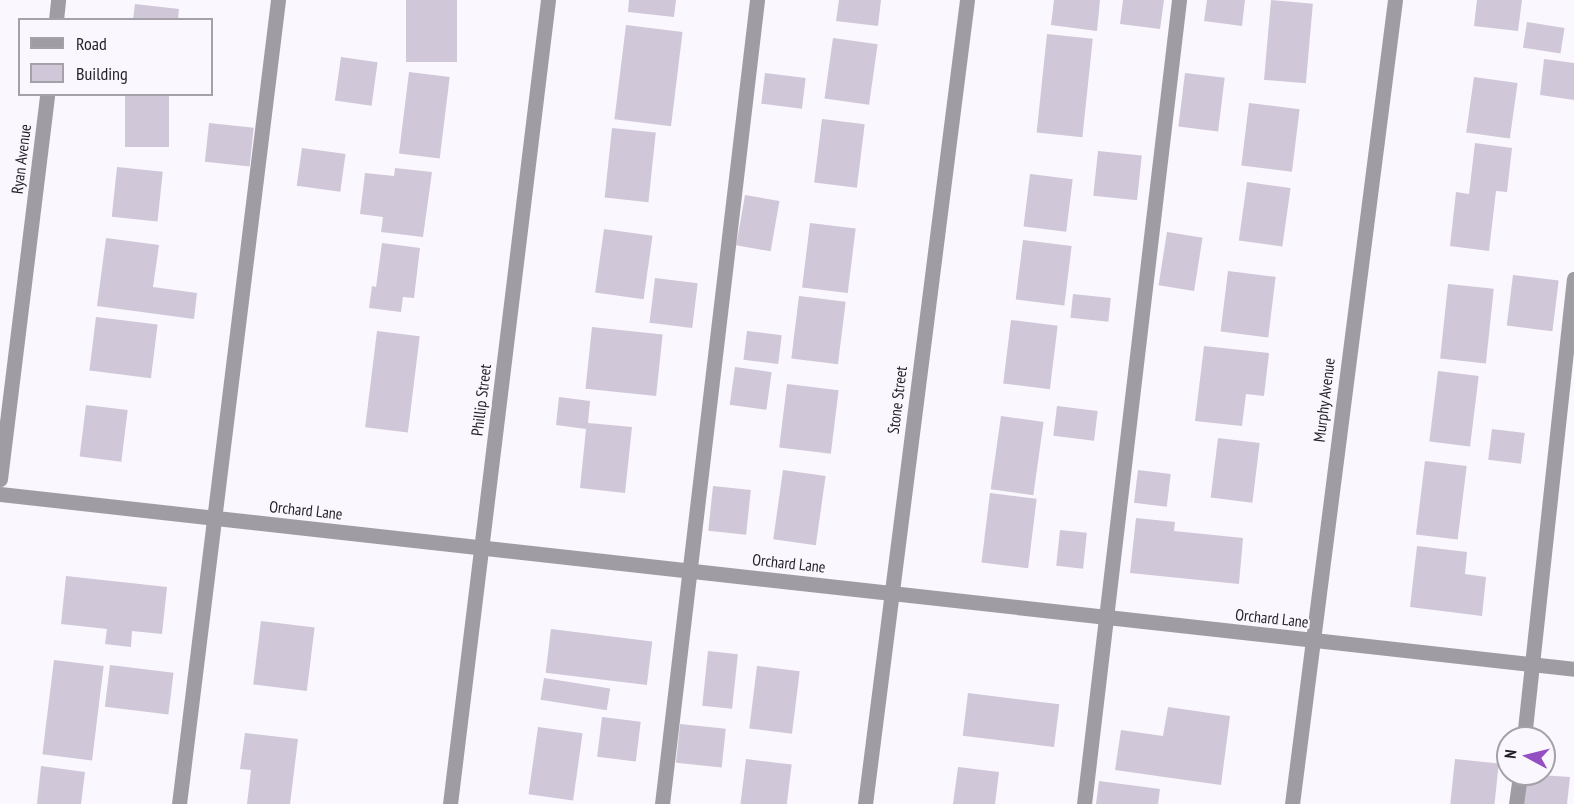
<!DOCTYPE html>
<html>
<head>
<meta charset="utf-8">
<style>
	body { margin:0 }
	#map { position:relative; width:1574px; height:804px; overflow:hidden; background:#fbf7fe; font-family:"PT Sans Narrow",sans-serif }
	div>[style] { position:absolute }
	.building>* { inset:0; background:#d0c7d8; transform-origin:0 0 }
	.service>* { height:15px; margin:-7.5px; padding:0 7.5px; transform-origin:7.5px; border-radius:7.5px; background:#a09ca4 }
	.minor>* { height:15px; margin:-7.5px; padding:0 7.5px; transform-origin:7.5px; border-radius:7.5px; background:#a09ca4 }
	.tertiary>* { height:15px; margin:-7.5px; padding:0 7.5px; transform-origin:7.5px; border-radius:7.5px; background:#a09ca4 }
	span { translate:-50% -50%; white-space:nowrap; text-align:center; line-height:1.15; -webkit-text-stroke:4.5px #fbf7fe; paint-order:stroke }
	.street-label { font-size:16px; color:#231f26 }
	.legend { position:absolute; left:18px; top:18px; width:195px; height:78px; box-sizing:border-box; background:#fbf7fe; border:2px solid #a5a1a8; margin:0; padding:8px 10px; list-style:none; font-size:18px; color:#231f26 }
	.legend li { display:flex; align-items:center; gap:12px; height:30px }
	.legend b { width:30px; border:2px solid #a5a1a8 }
	.north { position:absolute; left:1496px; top:726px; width:60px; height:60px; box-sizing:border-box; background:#fbf7fe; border:2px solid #a5a1a8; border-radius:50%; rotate:277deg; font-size:16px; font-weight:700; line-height:24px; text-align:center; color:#231f26 }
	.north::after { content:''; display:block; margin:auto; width:21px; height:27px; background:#944fc2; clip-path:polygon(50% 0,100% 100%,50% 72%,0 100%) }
</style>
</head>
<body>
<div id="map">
	<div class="building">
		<i style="left:406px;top:0;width:51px;height:62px"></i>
		<i style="clip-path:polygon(629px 0,676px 0,674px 17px,628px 12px)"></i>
		<i style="clip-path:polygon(839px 0,881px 0,878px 26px,836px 21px)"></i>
		<i style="clip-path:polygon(1054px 0,1100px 0,1097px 31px,1051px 25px)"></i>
		<i style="clip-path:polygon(1123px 0,1164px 0,1160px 29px,1120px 24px)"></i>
		<i style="clip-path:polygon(1207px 0,1245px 0,1242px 26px,1204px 21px)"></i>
		<i style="left:1271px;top:0;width:42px;height:80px;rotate:5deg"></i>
		<i style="clip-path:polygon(1477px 0,1522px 0,1518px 31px,1474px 26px)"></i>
		<i style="clip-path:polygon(135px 4px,179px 9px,178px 20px,133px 20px)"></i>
		<i style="left:1527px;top:22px;width:38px;height:26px;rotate:9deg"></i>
		<i style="left:626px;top:25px;width:57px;height:95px;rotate:7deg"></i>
		<i style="left:1047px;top:34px;width:46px;height:99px;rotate:6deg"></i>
		<i style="left:833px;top:38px;width:45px;height:61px;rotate:8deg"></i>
		<i style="left:341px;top:57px;width:37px;height:44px;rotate:8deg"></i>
		<i style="clip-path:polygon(1544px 59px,1574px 63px,1574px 100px,1540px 95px)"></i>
		<i style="left:409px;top:72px;width:41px;height:82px;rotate:7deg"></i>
		<i style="left:765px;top:73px;width:41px;height:31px;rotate:7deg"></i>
		<i style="left:1185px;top:73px;width:40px;height:54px;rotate:7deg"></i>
		<i style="left:1474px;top:77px;width:44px;height:56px;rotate:8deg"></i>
		<i style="left:125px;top:94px;width:44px;height:53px"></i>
		<i style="left:1249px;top:103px;width:51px;height:63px;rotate:7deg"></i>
		<i style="left:822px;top:119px;width:43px;height:64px;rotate:7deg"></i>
		<i style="left:209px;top:123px;width:45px;height:39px;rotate:6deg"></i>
		<i style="left:612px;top:128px;width:44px;height:70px;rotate:6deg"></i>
		<i style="clip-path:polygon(1475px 143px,1512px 148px,1507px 192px,1496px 191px,1489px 251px,1450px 246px,1456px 192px,1469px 194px)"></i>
		<i style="left:302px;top:148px;width:44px;height:38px;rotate:8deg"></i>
		<i style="left:1098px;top:151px;width:44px;height:45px;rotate:6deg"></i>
		<i style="left:117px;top:167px;width:46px;height:50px;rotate:6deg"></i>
		<i style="clip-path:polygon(395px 168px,432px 172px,423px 237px,381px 232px,383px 217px,360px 214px,365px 173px,394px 176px)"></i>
		<i style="left:1030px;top:174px;width:43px;height:53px;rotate:7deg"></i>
		<i style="left:1247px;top:182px;width:44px;height:59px;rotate:8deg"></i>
		<i style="left:745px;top:195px;width:35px;height:51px;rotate:10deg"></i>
		<i style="left:810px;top:223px;width:46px;height:65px;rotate:7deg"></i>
		<i style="left:604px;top:229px;width:49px;height:64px;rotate:8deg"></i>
		<i style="left:1167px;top:232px;width:36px;height:54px;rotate:9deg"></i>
		<i style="clip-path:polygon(106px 238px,159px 245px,153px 287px,197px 293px,194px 319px,97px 306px)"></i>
		<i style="left:1023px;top:240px;width:49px;height:60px;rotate:7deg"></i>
		<i style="clip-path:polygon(382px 243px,420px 248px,414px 298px,403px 297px,401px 312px,369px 308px,372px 286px,376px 287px)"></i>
		<i style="left:1228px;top:271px;width:48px;height:61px;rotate:7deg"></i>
		<i style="left:1513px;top:275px;width:46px;height:51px;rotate:7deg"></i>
		<i style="left:655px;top:278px;width:43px;height:45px;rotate:7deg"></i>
		<i style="left:1448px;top:284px;width:46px;height:75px;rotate:6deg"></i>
		<i style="left:1073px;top:294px;width:38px;height:24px;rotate:6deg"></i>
		<i style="left:799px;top:296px;width:47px;height:63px;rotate:7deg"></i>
		<i style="left:96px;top:317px;width:62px;height:54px;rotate:7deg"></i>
		<i style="left:1011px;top:320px;width:47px;height:64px;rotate:7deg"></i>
		<i style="left:592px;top:327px;width:71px;height:62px;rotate:6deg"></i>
		<i style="left:377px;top:331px;width:43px;height:97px;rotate:7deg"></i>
		<i style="left:747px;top:331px;width:35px;height:29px;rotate:7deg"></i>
		<i style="clip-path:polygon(1204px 346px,1269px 353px,1264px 396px,1246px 394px,1242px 426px,1195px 421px)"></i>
		<i style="left:735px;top:367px;width:37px;height:38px;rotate:8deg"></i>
		<i style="left:1438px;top:371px;width:41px;height:71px;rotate:7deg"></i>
		<i style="left:787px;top:384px;width:52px;height:64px;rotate:7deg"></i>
		<i style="clip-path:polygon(559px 397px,590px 401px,588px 423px,632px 427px,625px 493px,580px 488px,586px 429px,556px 425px)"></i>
		<i style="left:86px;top:405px;width:42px;height:52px;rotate:7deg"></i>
		<i style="left:1057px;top:406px;width:41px;height:30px;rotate:7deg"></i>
		<i style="left:1001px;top:416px;width:43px;height:74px;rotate:8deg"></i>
		<i style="left:1492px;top:429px;width:33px;height:31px;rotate:7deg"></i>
		<i style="left:1218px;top:438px;width:42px;height:60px;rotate:7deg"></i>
		<i style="left:1425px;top:461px;width:42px;height:74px;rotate:7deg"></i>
		<i style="left:783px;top:470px;width:43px;height:70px;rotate:8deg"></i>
		<i style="left:1138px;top:470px;width:33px;height:33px;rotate:7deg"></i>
		<i style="left:713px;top:486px;width:38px;height:45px;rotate:6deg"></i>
		<i style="left:990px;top:493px;width:47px;height:70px;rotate:7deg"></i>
		<i style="clip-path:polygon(1136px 518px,1175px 522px,1174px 531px,1243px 538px,1239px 584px,1130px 573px)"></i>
		<i style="left:1060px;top:530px;width:27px;height:36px;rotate:6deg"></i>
		<i style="clip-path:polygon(1417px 546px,1467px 552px,1465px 574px,1486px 577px,1482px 616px,1410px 607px)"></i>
		<i style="clip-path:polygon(66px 576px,167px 587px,162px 634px,132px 631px,131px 647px,105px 644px,107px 629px,61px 624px)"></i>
		<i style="left:261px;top:621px;width:54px;height:64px;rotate:7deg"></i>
		<i style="left:551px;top:629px;width:102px;height:44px;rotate:7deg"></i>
		<i style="left:708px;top:651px;width:30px;height:55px;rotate:6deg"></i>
		<i style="left:54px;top:660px;width:50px;height:95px;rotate:7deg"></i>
		<i style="left:110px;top:665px;width:64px;height:42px;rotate:7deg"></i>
		<i style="left:757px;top:666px;width:43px;height:63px;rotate:7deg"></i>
		<i style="left:544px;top:678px;width:67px;height:22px;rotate:9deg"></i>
		<i style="left:968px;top:693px;width:92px;height:43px;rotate:7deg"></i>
		<i style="clip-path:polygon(1168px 707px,1230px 716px,1221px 785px,1115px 770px,1121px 730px,1163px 736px)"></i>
		<i style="left:602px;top:717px;width:39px;height:40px;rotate:7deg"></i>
		<i style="left:680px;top:724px;width:46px;height:39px;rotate:6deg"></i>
		<i style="left:538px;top:727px;width:45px;height:68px;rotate:8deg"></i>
		<i style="clip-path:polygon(245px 733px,298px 739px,290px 804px,247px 804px,251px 770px,240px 769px)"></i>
		<i style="left:746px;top:759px;width:46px;height:45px;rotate:7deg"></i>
		<i style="left:1455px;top:759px;width:44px;height:45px;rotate:6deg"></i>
		<i style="clip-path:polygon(41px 766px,85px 772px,81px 804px,37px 804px)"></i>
		<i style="clip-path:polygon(958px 767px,999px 772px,995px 804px,953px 804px)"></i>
		<i style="clip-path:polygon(1523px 774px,1570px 777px,1567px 804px,1520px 804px)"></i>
		<i style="clip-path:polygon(1099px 781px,1160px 789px,1158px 804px,1096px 804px)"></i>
	</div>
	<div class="service">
		<i style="left:1524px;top:738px;width:462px;rotate:-83.8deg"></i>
		<i style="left:179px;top:804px;width:810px;rotate:-82.98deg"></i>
		<i style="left:662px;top:804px;width:810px;rotate:-83.26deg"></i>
		<i style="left:1084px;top:804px;width:810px;rotate:-83.26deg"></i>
		<i style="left:1516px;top:804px;width:30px;rotate:-82deg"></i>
	</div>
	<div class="minor">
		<i style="left:56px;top:20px;width:20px;rotate:-84deg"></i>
		<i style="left:0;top:479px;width:388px;rotate:-83deg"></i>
		<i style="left:450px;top:804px;width:810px;rotate:-83.05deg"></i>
		<i style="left:865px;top:804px;width:810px;rotate:-82.77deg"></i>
		<i style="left:1292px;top:804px;width:811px;rotate:-82.7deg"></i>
	</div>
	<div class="tertiary">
		<i style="left:0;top:494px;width:1584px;rotate:6.34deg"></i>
	</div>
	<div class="street-label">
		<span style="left:21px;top:159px;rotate:-83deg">Ryan Avenue</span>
		<span style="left:481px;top:400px;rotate:-83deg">Phillip Street</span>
		<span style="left:897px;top:400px;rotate:-83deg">Stone Street</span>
		<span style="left:1324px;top:400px;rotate:-83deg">Murphy Avenue</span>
		<span style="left:306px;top:510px;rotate:6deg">Orchard Lane</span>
		<span style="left:789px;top:563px;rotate:6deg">Orchard Lane</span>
		<span style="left:1272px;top:618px;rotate:6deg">Orchard Lane</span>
	</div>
	<ul class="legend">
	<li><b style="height:8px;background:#a09ca4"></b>Road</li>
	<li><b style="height:16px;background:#d0c7d8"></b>Building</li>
	</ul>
	<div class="north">N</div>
</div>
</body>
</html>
